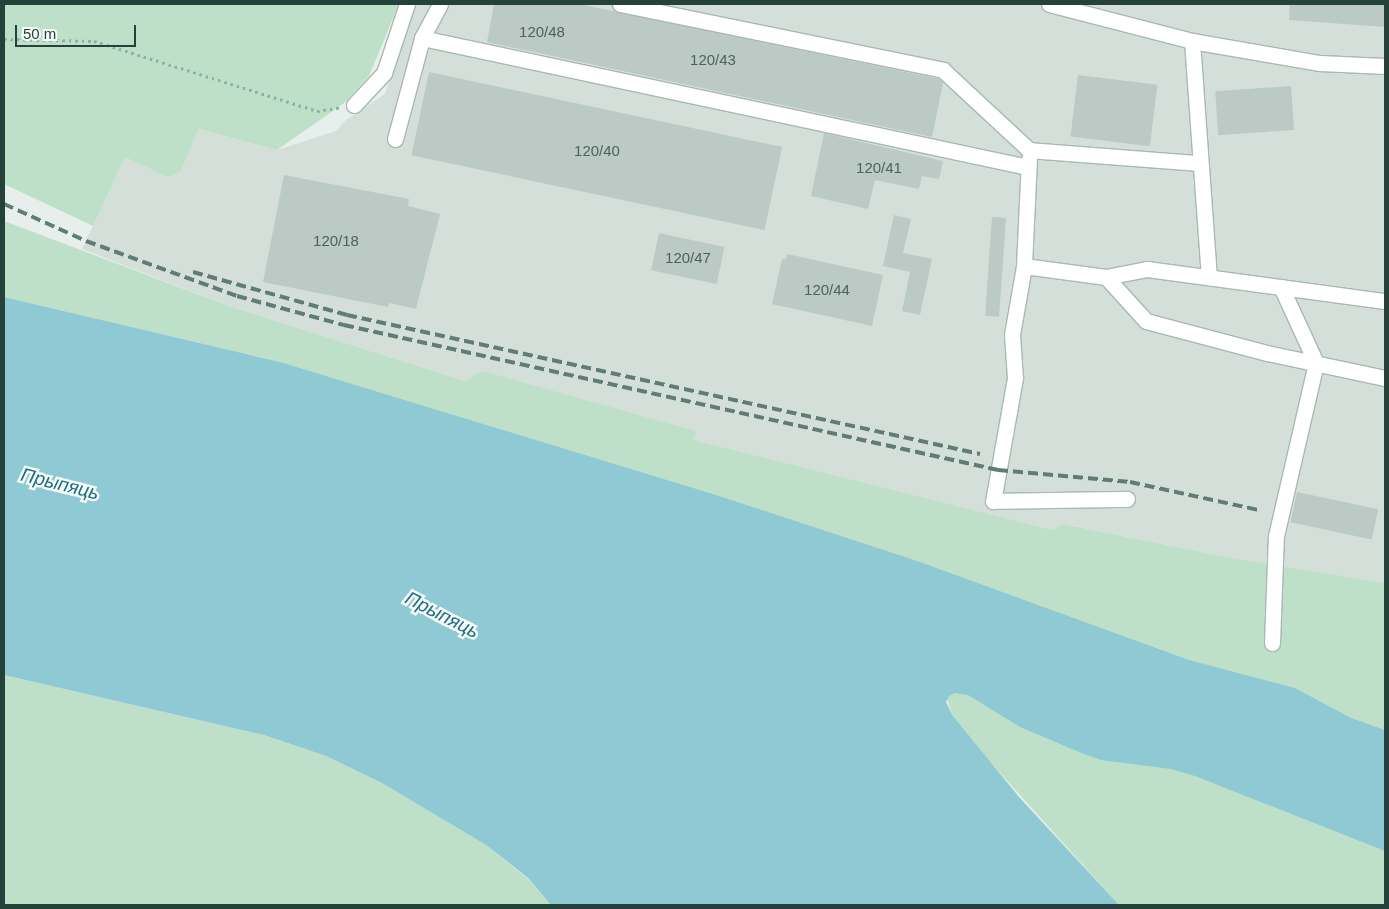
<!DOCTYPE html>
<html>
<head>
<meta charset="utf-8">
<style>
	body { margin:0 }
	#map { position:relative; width:1389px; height:909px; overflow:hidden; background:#e6efeb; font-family:Arial,sans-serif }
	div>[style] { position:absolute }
	.built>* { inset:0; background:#d4dfda }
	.green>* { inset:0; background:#bfe0c8 }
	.water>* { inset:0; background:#8ec9d4 }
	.building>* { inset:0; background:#bbcac4; transform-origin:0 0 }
	.path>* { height:3px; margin-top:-1.5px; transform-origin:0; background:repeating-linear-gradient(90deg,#86b3a5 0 2.5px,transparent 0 6.5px) }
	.roads { filter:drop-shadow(1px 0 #a8b8b2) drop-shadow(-1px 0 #a8b8b2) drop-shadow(0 1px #a8b8b2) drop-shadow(0 -1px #a8b8b2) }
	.minor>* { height:15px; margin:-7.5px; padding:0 7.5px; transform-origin:7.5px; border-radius:7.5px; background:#fff }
	.rail>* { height:4px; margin-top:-2px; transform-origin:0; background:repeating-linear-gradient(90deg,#5f7d75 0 10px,transparent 0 15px) }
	span { translate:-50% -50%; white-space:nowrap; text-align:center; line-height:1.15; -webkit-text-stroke:5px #f7fbf9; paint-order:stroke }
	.number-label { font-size:15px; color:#4a645c }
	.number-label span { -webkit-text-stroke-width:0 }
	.water-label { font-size:19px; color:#1c6f80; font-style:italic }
	.frame { position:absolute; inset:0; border:5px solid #24423a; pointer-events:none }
	.scale { position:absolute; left:15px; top:25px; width:121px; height:22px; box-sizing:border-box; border:2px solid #24423a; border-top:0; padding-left:6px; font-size:15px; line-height:18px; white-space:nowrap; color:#24423a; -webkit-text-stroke:4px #f7fbf9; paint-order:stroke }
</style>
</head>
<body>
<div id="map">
	<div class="built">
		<i style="clip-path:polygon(416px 4px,1385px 4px,1385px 583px,1221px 556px,1065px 524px,1052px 530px,808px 475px,693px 440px,695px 431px,482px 372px,465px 381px,229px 306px,82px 249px,125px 157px,181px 171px,197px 129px,277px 150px,336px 131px,346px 120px,385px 94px)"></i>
	</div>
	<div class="green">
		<i style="clip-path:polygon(4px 4px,399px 4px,369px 76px,344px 103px,277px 150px,198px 129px,181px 171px,168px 177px,125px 157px,93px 226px,4px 184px)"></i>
		<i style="clip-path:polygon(4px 221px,229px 306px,465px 381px,482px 371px,696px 431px,693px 440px,1052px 530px,1064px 524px,1221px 556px,1385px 583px,1385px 905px,1119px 905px,985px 756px,953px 716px,947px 699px,280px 362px,4px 297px)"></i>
		<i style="clip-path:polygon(4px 675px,264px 735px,326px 756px,382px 783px,486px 845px,528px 879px,551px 905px,4px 905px)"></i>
	</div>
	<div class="water">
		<i style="clip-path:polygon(4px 297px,280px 362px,716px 495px,920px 562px,1189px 660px,1295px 688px,1351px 718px,1385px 730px,1385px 851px,1195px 776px,1171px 769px,1101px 760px,1079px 752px,1020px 727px,968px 695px,955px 693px,949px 696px,946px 702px,953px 716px,1019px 797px,1119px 905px,551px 905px,528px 878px,486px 845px,382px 783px,326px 756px,264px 735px,4px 675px)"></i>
	</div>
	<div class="building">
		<i style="clip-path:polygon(494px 4px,579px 4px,939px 79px,943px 83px,932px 137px,487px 42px)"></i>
		<i style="clip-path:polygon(1290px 4px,1385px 4px,1385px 27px,1289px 20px)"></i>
		<i style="left:429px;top:72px;width:361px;height:85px;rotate:12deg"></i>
		<i style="left:1078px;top:75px;width:80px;height:62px;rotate:7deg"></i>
		<i style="left:1291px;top:86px;width:44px;height:76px;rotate:86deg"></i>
		<i style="clip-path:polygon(824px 133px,943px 161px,939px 179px,922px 176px,919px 189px,875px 180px,868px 209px,811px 196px)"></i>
		<i style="clip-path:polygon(284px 175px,409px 199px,408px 206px,440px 214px,416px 309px,389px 303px,388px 307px,263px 282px)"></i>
		<i style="clip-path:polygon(894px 215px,911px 219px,903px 253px,932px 259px,920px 315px,902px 311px,910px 272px,883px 266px)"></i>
		<i style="left:992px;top:217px;width:14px;height:99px;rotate:4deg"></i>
		<i style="left:659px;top:233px;width:67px;height:38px;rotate:12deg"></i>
		<i style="clip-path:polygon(787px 254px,883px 275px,872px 326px,772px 304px,782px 259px,786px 259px)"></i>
		<i style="left:1297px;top:492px;width:83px;height:31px;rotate:12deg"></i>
	</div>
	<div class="path">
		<i style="left:4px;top:39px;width:90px;rotate:1.3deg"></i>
		<i style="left:94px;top:41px;width:234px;rotate:17.4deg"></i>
		<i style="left:317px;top:111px;width:24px;rotate:-9deg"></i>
	</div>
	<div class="roads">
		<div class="minor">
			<i style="left:620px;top:4px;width:330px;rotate:11.5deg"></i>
			<i style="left:943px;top:70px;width:117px;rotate:42.9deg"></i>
			<i style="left:1029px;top:150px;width:170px;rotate:4.4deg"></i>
			<i style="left:1049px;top:4px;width:148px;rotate:14.5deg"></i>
			<i style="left:1192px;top:41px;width:130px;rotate:9.8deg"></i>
			<i style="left:1320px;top:63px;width:65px;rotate:2.6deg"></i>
			<i style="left:422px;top:38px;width:620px;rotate:12.02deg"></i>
			<i style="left:1192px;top:41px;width:237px;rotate:85.9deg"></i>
			<i style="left:354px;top:105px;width:44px;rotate:-46.8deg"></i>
			<i style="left:384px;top:73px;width:73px;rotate:-71.6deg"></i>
			<i style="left:395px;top:139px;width:105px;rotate:-75deg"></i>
			<i style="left:422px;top:38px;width:38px;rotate:-62deg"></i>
			<i style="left:1029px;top:159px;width:107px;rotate:92.7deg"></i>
			<i style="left:1024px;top:266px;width:83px;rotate:7.6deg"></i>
			<i style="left:1106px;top:277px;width:59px;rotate:47.7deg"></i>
			<i style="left:1146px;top:321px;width:125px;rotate:14.8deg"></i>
			<i style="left:1267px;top:353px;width:121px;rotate:12deg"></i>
			<i style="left:1024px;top:266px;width:70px;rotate:99.9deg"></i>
			<i style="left:1012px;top:335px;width:43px;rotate:86deg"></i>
			<i style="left:1015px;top:378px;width:125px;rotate:100.1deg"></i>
			<i style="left:993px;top:501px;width:134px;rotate:-0.9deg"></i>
			<i style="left:1106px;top:277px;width:42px;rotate:-11deg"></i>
			<i style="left:1147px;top:269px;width:240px;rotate:7.7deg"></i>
			<i style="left:1272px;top:643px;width:107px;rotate:-87.9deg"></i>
			<i style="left:1276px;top:536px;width:178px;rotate:-77deg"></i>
			<i style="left:1316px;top:363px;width:84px;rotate:-114.7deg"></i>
		</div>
	</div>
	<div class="rail">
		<i style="left:4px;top:204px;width:90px;rotate:24.3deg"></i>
		<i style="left:86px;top:241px;width:161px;rotate:20deg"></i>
		<i style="left:237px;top:296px;width:111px;rotate:15.2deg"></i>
		<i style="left:344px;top:325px;width:670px;rotate:12.5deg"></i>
		<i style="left:998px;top:470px;width:133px;rotate:5.2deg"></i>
		<i style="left:1130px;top:482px;width:131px;rotate:12.3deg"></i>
		<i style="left:193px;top:272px;width:160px;rotate:15.6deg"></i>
		<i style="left:347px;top:315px;width:648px;rotate:12.38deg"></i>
	</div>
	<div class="number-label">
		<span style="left:542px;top:32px">120/48</span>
		<span style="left:713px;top:60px">120/43</span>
		<span style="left:597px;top:151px">120/40</span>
		<span style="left:879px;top:168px">120/41</span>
		<span style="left:336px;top:241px">120/18</span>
		<span style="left:688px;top:258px">120/47</span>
		<span style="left:827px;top:290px">120/44</span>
	</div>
	<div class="water-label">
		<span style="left:60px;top:484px;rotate:14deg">Прыпяць</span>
		<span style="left:442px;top:615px;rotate:27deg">Прыпяць</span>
	</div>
	<div class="frame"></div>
	<div class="scale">50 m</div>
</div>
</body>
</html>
